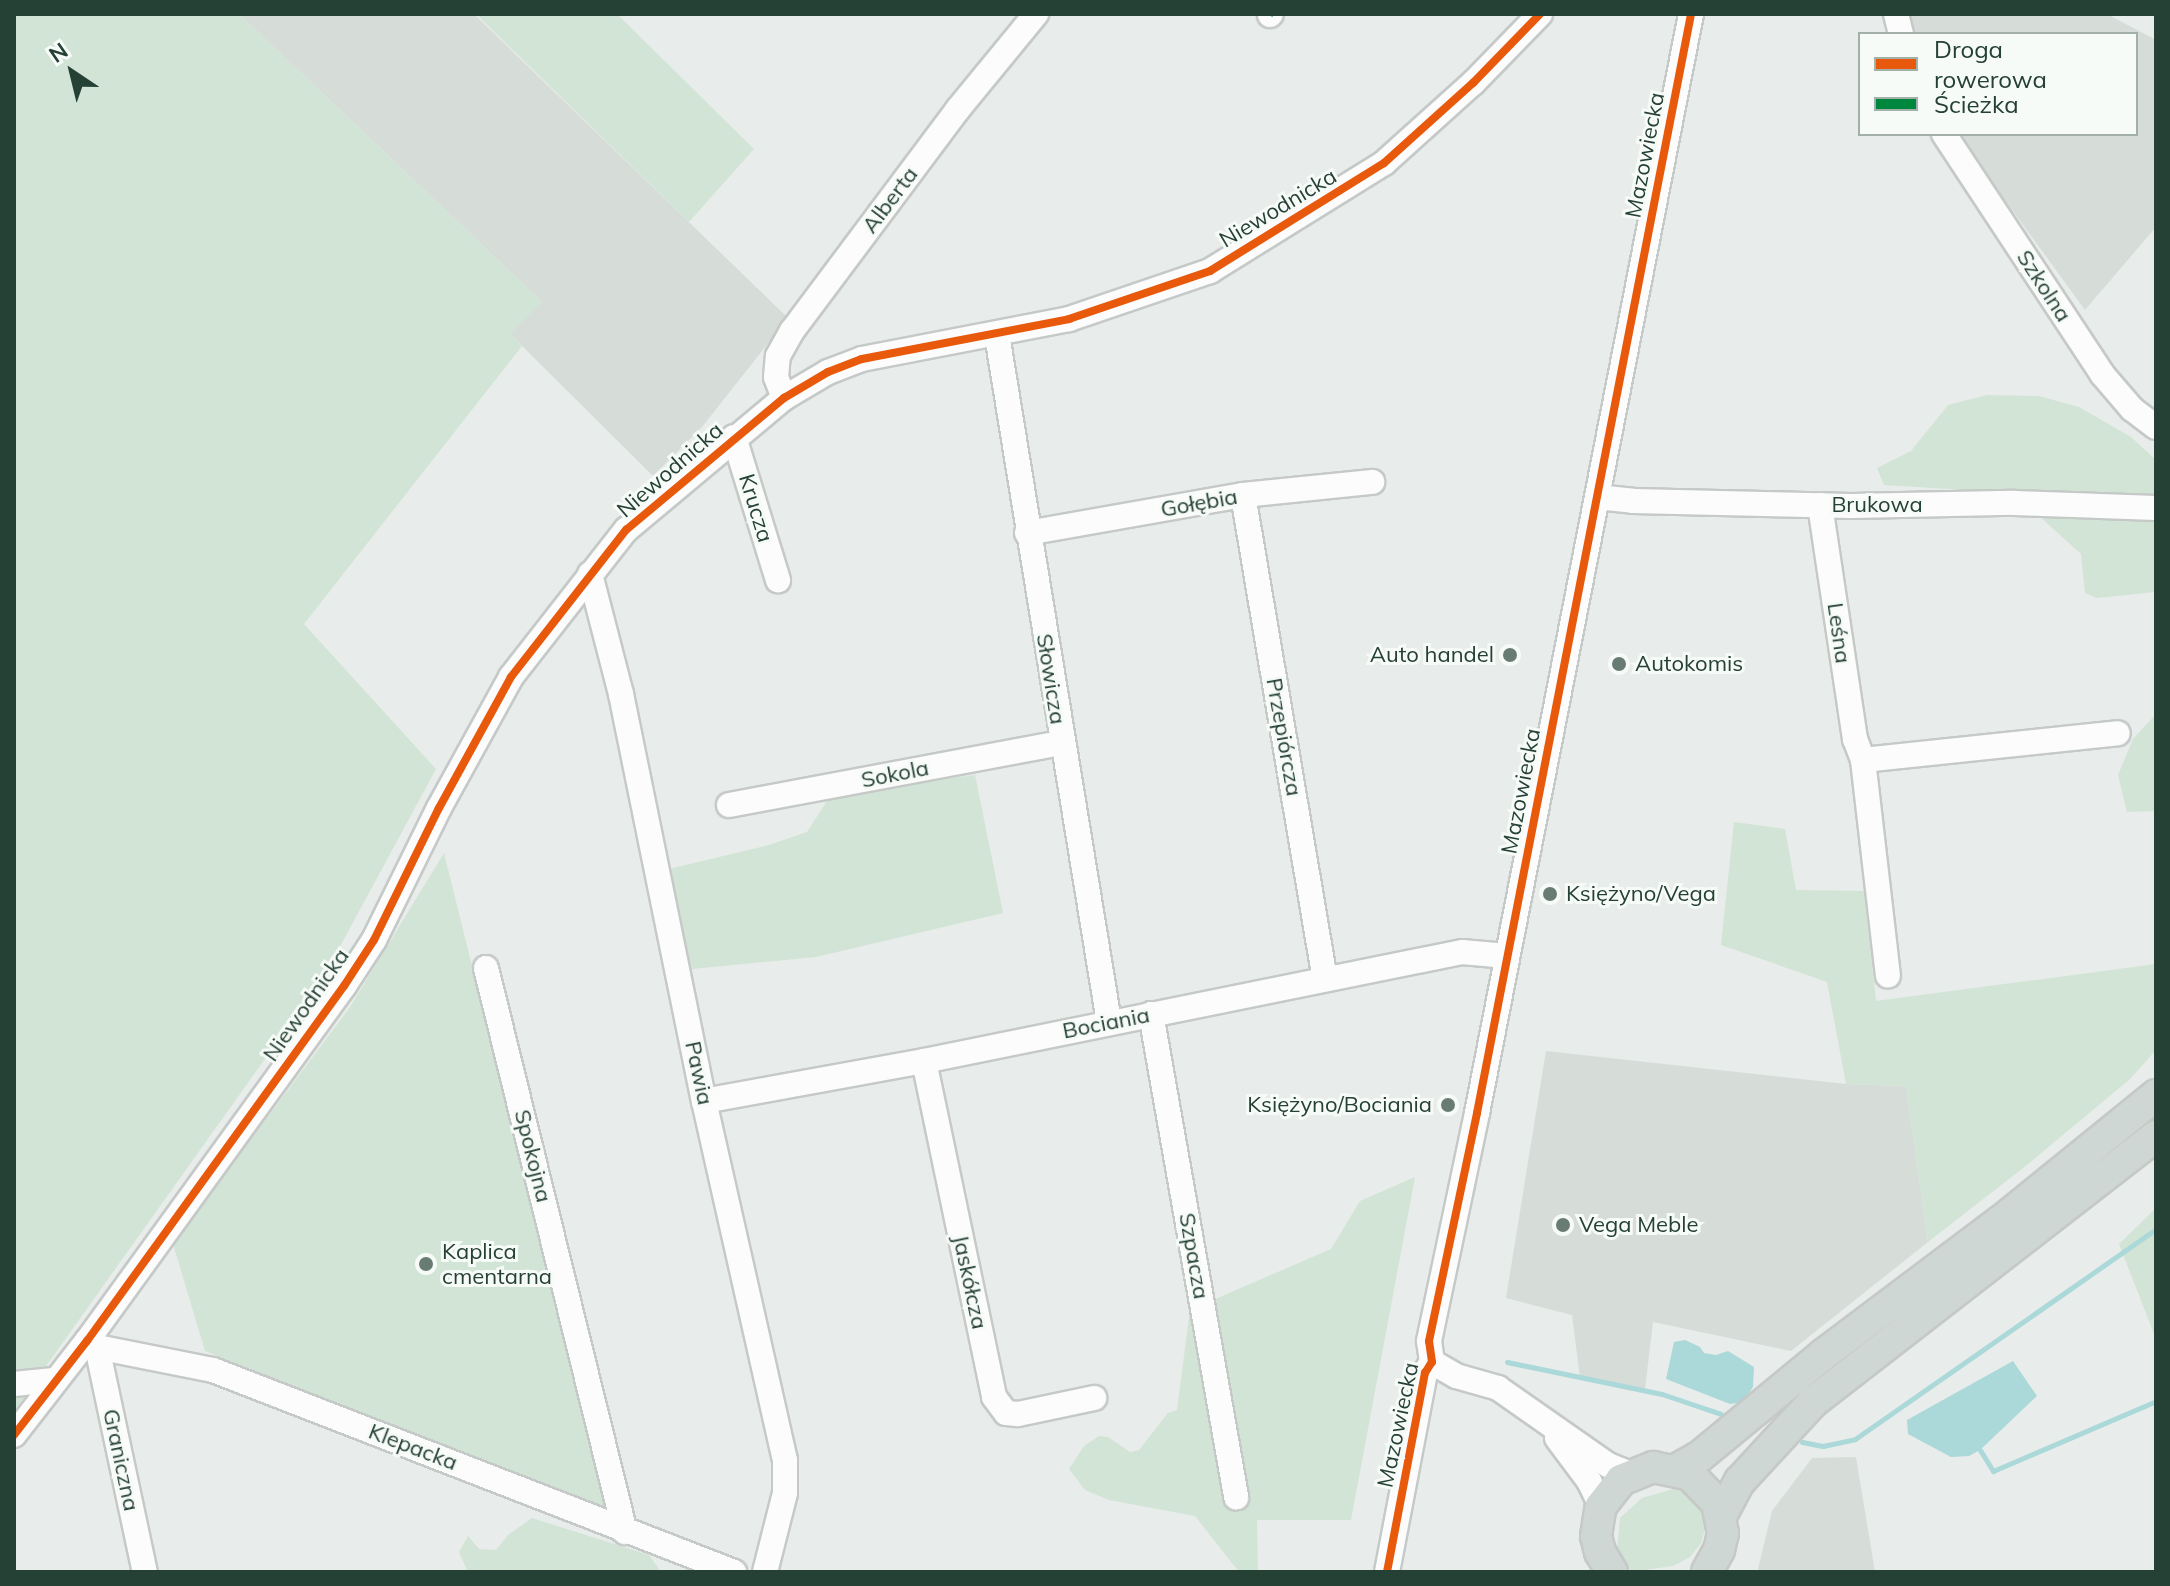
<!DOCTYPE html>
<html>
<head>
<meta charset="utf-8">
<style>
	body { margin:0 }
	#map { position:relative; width:2170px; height:1586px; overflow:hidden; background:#e8ecea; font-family:Mulish,sans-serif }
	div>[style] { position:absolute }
	.built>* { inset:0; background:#d6ddd9 }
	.green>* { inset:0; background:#d2e4d5 }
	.water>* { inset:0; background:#abd8d8 }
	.stream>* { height:5px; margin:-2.5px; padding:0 2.5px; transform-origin:2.5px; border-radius:2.5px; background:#abd8d8 }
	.roads { filter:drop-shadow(2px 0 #c5c9c7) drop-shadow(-2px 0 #c5c9c7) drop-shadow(0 2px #c5c9c7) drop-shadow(0 -2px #c5c9c7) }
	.minor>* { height:24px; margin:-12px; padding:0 12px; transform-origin:12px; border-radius:12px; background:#fcfcfc }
	.major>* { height:30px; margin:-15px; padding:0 15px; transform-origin:15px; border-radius:15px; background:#cfd7d4 }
	.quiet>* { height:6px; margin-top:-3px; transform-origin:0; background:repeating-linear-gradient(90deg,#00873e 0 12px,transparent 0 18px) }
	.cycleway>* { height:8px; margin:-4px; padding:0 4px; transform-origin:4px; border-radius:4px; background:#e8590c }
	.dots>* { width:22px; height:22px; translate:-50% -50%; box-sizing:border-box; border:4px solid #f7fbf8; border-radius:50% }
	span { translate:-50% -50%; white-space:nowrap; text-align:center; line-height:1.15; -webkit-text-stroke:6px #f7fbf8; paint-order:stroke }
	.street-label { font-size:22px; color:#254035 }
	.poi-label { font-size:22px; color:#254035 }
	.right { translate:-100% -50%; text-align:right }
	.left { translate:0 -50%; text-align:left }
	.frame { position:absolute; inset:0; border:16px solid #254035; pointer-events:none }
	.legend { position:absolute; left:1858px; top:32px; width:280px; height:104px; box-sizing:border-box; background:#f7fbf8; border:2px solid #a3b0aa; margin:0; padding:10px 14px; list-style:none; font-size:24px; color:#254035 }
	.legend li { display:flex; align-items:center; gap:16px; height:40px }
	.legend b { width:40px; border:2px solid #a3b0aa }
	.north { position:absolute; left:32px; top:32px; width:80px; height:80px; -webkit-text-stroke:6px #f7fbf8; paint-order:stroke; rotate:325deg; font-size:22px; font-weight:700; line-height:32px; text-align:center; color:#254035 }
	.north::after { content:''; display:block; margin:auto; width:28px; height:36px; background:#254035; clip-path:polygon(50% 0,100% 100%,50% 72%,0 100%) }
</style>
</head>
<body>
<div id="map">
	<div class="built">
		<i style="clip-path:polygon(239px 14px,474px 14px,788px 318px,702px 427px,653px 476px,510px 334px,541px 301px)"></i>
		<i style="clip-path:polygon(1907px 14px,2107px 14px,2156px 40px,2156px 227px,2085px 310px,1957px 134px,2136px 134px,2136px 34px,1912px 34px)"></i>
		<i style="clip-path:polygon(1546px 1051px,1846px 1084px,1906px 1086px,1928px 1242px,1791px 1351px,1653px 1322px,1645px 1389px,1580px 1378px,1572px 1315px,1506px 1298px)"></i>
		<i style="clip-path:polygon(1856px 1457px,1875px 1572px,1760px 1572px,1758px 1569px,1772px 1511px,1812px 1458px)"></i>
	</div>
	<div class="green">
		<i style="clip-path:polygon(14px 14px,239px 14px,542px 302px,510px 334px,522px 346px,304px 624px,436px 769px,324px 976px,14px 1411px)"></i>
		<i style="clip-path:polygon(476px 14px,617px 14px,754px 149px,689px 222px)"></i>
		<i style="clip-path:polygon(1987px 395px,2039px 396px,2079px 407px,2131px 437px,2156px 460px,2156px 592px,2097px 598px,2085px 593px,2081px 554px,2014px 493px,1884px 485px,1877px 468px,1911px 451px,1948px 405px)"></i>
		<i style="clip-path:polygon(2156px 714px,2156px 811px,2127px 812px,2118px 775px,2133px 739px)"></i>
		<i style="clip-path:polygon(975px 775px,1003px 913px,816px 957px,692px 969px,667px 888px,669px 869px,769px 845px,807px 832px,827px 801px,896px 785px)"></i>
		<i style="clip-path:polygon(1734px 822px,1785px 829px,1796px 890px,1864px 891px,1876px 1001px,2156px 964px,2156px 1050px,2129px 1080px,2027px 1165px,1928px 1242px,1906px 1086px,1846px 1084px,1827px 982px,1721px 945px)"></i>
		<i style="clip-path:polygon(444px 853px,607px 1510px,205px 1351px,173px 1244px,350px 1007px)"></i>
		<i style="clip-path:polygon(1415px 1177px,1351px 1520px,1257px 1520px,1258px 1572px,1239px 1572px,1195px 1516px,1109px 1500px,1085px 1490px,1069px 1469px,1084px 1446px,1099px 1436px,1108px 1437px,1130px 1452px,1139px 1450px,1168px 1413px,1177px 1410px,1190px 1310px,1331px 1249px,1360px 1201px)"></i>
		<i style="clip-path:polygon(2156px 1208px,2156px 1339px,2119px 1244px)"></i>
		<i style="clip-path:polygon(1687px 1485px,1704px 1507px,1706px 1526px,1701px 1543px,1690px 1557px,1673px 1566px,1631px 1572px,1617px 1549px,1620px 1518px,1642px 1498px)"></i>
		<i style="clip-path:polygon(532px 1518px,649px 1555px,661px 1572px,468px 1572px,459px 1552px,468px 1536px,479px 1549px,496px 1550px,508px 1535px)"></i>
	</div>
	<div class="water">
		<i style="clip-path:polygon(1685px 1340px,1700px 1347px,1704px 1353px,1716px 1355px,1728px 1351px,1754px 1367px,1753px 1387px,1743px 1402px,1730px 1404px,1666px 1379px,1674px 1342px)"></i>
		<i style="clip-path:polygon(2013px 1361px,2037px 1396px,1980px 1450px,1969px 1456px,1951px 1457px,1908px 1434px,1907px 1420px)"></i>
	</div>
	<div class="stream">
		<i style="left:1507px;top:1362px;width:158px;rotate:11.7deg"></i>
		<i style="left:1662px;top:1394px;width:62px;rotate:18.7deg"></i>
		<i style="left:1802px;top:1442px;width:21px;rotate:11deg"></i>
		<i style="left:1823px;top:1446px;width:33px;rotate:-12deg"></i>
		<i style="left:1855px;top:1439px;width:367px;rotate:-34.9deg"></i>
		<i style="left:1980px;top:1450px;width:25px;rotate:58deg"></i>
		<i style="left:1993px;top:1471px;width:177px;rotate:-23.2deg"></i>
	</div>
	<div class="roads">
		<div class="minor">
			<i style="left:1896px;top:14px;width:21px;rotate:76deg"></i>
			<i style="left:1270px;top:15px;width:1px;rotate:-45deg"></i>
			<i style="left:1944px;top:134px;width:287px;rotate:56.6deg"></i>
			<i style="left:2102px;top:374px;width:46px;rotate:49.4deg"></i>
			<i style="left:2132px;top:409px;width:30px;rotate:37deg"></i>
			<i style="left:997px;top:335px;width:696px;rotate:80.74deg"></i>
			<i style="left:784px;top:398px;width:22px;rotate:-111deg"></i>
			<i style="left:776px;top:377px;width:21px;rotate:-85deg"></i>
			<i style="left:778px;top:356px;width:29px;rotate:-61deg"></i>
			<i style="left:792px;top:331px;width:277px;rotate:-53.2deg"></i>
			<i style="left:958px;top:109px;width:123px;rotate:-50.6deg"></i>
			<i style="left:734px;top:437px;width:150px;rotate:72.9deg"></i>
			<i style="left:1243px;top:495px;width:490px;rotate:80.4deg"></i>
			<i style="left:1597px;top:497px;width:36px;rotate:6deg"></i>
			<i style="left:1633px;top:501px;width:218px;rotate:1.3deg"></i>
			<i style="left:1851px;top:506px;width:163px;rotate:-1.1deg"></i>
			<i style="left:2014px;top:503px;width:142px;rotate:2deg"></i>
			<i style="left:1820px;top:505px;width:237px;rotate:81.5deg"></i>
			<i style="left:1855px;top:739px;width:22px;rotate:69deg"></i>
			<i style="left:1863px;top:760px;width:217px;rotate:83.4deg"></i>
			<i style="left:1027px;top:533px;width:219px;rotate:-10deg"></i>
			<i style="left:1243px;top:495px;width:130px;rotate:-5.8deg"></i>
			<i style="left:590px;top:574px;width:124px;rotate:75.5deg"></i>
			<i style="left:621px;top:694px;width:415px;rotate:78.5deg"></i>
			<i style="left:704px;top:1101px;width:368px;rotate:77.3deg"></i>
			<i style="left:785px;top:1460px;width:33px;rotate:90deg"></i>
			<i style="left:785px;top:1493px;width:81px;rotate:104.2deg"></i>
			<i style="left:1863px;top:760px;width:256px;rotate:-6deg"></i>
			<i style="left:729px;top:805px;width:338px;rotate:-10.6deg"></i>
			<i style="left:486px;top:968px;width:581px;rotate:76.16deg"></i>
			<i style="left:1151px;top:1014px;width:491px;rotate:80deg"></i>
			<i style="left:924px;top:1061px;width:343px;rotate:78.2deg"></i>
			<i style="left:994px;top:1397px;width:20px;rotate:53deg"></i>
			<i style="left:1006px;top:1413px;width:12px;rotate:5deg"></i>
			<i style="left:1018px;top:1414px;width:78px;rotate:-11.9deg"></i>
			<i style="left:704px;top:1101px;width:224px;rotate:-10.3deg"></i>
			<i style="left:924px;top:1061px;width:549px;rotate:-11.45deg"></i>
			<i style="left:1462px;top:952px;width:45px;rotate:5.1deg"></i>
			<i style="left:87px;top:1341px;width:12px;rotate:31deg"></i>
			<i style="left:97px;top:1347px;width:118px;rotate:11.2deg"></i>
			<i style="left:213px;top:1370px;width:559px;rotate:21.19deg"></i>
			<i style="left:97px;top:1347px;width:230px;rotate:78deg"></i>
			<i style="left:1432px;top:1362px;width:28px;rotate:30deg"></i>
			<i style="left:1456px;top:1376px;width:44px;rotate:15.9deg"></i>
			<i style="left:1498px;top:1388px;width:134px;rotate:35deg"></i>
			<i style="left:1608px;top:1465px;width:24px;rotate:22deg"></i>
			<i style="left:14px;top:1384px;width:40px;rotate:-5.7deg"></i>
			<i style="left:14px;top:1435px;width:119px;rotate:-52.2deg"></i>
			<i style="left:87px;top:1341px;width:438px;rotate:-54.1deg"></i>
			<i style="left:344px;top:986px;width:55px;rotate:-56.9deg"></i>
			<i style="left:374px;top:940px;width:147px;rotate:-63.8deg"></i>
			<i style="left:439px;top:808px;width:149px;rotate:-61.2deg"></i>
			<i style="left:511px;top:677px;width:187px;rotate:-52deg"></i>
			<i style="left:626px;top:530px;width:206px;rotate:-39.9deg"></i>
			<i style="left:784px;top:398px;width:51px;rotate:-30.6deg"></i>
			<i style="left:828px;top:372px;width:36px;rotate:-21deg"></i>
			<i style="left:862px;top:359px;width:211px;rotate:-10.9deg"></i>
			<i style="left:1069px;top:319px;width:149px;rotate:-18.8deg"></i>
			<i style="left:1210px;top:271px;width:205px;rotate:-31.8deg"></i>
			<i style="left:1384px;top:163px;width:120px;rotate:-42deg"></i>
			<i style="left:1473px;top:83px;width:96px;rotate:-45.8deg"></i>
			<i style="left:1557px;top:1438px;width:54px;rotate:53.3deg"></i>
			<i style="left:1589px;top:1481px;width:28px;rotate:64deg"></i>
			<i style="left:1387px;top:1572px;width:203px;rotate:-79.2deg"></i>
			<i style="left:1425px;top:1373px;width:13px;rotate:-58deg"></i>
			<i style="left:1432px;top:1362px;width:21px;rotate:-98deg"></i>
			<i style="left:1429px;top:1341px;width:233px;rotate:-78.1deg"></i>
			<i style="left:1477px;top:1113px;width:1120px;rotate:-78.98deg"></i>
		</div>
		<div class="major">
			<i style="left:1677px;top:1469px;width:25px;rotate:-29deg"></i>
			<i style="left:1699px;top:1457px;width:162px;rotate:-39.5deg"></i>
			<i style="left:1824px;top:1354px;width:234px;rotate:-37deg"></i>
			<i style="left:2011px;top:1213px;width:187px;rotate:-39.1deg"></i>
			<i style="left:1721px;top:1516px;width:40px;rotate:-62deg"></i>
			<i style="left:1740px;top:1481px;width:108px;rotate:-47.3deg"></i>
			<i style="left:1813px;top:1402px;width:434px;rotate:-37.8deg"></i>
			<i style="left:1612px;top:1572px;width:23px;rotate:-121deg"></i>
			<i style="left:1600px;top:1552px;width:16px;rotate:-104deg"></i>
			<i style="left:1596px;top:1536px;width:30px;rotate:-81deg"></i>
			<i style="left:1601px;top:1506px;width:33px;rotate:-52deg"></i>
			<i style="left:1621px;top:1480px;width:35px;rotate:-22deg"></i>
			<i style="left:1653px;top:1467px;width:38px;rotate:12deg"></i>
			<i style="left:1690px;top:1475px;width:39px;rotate:46deg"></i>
			<i style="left:1717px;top:1503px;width:31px;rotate:79deg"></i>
			<i style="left:1723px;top:1533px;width:17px;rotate:103deg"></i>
			<i style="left:1719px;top:1550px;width:25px;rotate:119deg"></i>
		</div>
	</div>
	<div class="quiet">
		<i style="left:1270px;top:15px;width:1px;rotate:-45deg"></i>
	</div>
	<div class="cycleway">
		<i style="left:14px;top:1435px;width:119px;rotate:-52.2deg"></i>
		<i style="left:87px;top:1341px;width:438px;rotate:-54.1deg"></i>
		<i style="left:344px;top:986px;width:55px;rotate:-56.9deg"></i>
		<i style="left:374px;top:940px;width:147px;rotate:-63.8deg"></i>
		<i style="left:439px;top:808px;width:149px;rotate:-61.2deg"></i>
		<i style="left:511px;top:677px;width:187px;rotate:-52deg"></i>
		<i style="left:626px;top:530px;width:206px;rotate:-39.9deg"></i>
		<i style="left:784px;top:398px;width:51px;rotate:-30.6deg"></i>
		<i style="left:828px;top:372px;width:36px;rotate:-21deg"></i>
		<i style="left:862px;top:359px;width:211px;rotate:-10.9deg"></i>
		<i style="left:1069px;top:319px;width:149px;rotate:-18.8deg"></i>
		<i style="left:1210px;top:271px;width:205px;rotate:-31.8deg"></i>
		<i style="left:1384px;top:163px;width:120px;rotate:-42deg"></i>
		<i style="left:1473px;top:83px;width:96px;rotate:-45.8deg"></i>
		<i style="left:1387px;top:1572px;width:203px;rotate:-79.2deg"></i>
		<i style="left:1425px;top:1373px;width:13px;rotate:-58deg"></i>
		<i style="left:1432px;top:1362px;width:21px;rotate:-98deg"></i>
		<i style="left:1429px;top:1341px;width:233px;rotate:-78.1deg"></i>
		<i style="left:1477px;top:1113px;width:1120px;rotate:-78.98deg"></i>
	</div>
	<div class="dots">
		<i style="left:1510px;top:655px;background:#697c74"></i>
		<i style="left:1619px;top:664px;background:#697c74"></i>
		<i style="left:1550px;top:894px;background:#697c74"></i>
		<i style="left:1448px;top:1105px;background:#697c74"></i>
		<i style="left:1563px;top:1225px;background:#697c74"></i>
		<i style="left:426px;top:1264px;background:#697c74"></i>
	</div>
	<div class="street-label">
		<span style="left:1645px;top:155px;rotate:-79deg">Mazowiecka</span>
		<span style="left:890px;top:200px;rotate:-53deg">Alberta</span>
		<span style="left:1278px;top:208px;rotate:-31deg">Niewodnicka</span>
		<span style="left:2044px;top:286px;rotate:57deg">Szkolna</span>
		<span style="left:670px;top:470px;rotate:-41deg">Niewodnicka</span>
		<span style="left:1199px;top:503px;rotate:-10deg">Gołębia</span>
		<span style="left:1877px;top:505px">Brukowa</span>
		<span style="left:756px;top:508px;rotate:73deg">Krucza</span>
		<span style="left:1839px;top:633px;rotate:82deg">Leśna</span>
		<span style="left:1051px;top:679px;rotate:81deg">Słowicza</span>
		<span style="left:1284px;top:737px;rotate:80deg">Przepiórcza</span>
		<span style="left:895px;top:774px;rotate:-11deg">Sokola</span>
		<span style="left:1521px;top:791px;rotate:-79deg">Mazowiecka</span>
		<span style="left:306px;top:1005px;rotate:-55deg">Niewodnicka</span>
		<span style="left:1106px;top:1023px;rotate:-11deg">Bociania</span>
		<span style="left:699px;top:1073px;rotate:78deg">Pawia</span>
		<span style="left:533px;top:1156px;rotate:76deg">Spokojna</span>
		<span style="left:1194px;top:1256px;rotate:80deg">Szpacza</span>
		<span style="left:970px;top:1282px;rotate:78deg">Jaskółcza</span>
		<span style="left:1398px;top:1425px;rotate:-78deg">Mazowiecka</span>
		<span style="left:413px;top:1447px;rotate:21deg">Klepacka</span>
		<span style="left:121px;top:1460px;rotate:78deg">Graniczna</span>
	</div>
	<div class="poi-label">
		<span class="right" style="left:1494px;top:655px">Auto handel</span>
		<span class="left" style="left:1635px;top:664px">Autokomis</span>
		<span class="left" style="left:1566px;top:894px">Księżyno/Vega</span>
		<span class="right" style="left:1432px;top:1105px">Księżyno/Bociania</span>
		<span class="left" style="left:1579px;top:1225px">Vega Meble</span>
		<span class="left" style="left:442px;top:1264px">Kaplica<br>cmentarna</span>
	</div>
	<div class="frame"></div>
	<ul class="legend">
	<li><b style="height:10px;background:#e8590c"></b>Droga rowerowa</li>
	<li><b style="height:10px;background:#00873e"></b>Ścieżka</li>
	</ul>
	<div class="north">N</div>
</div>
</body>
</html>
